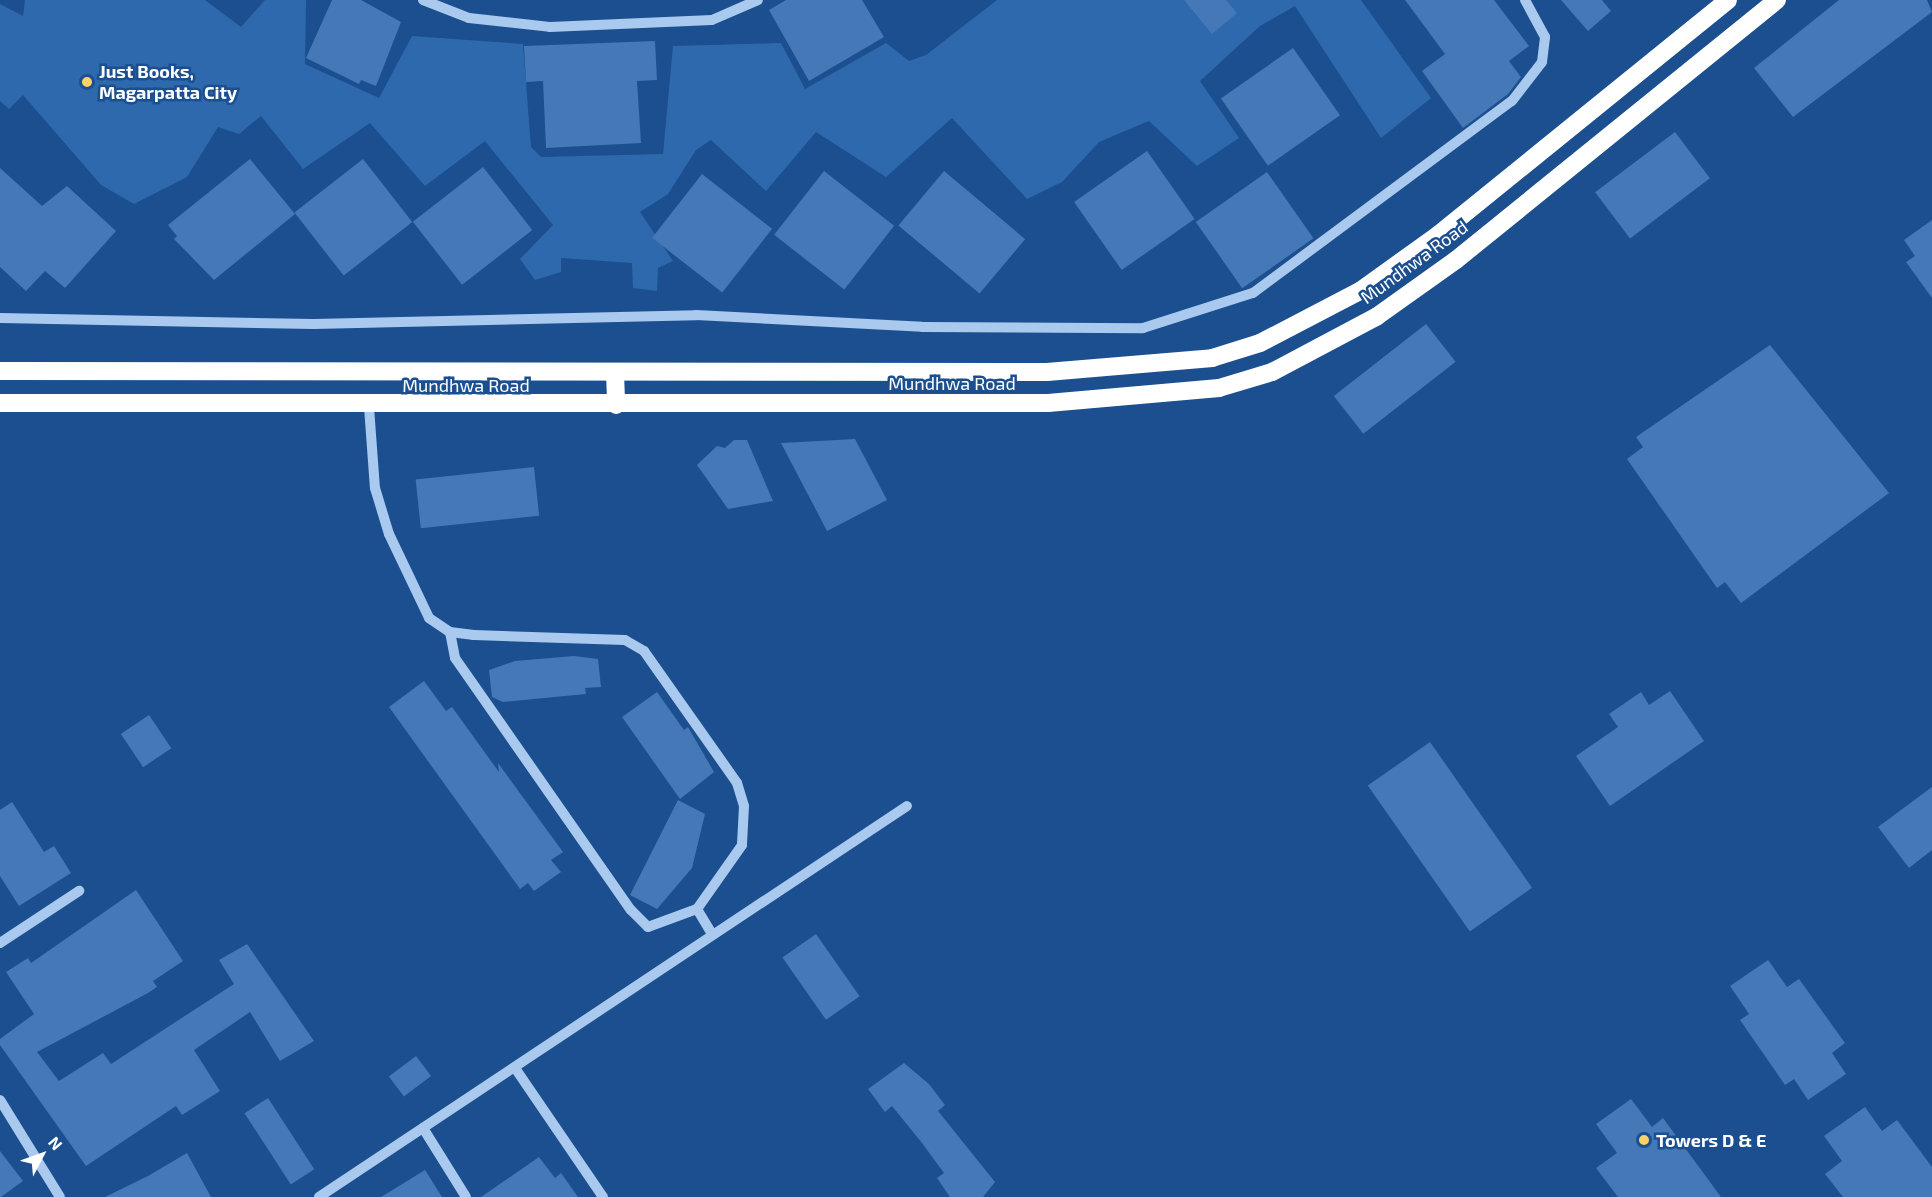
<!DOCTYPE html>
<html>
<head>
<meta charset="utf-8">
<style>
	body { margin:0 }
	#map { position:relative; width:1932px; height:1197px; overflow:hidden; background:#1b4f8f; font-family:"Exo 2",sans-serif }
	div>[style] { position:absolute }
	.green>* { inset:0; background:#2e69ad }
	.building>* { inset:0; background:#4478b7; transform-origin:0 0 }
	.minor>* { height:10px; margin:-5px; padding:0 5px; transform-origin:5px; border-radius:5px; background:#a9c9ee }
	.highway>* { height:18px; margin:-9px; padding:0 9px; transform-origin:9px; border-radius:9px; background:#fff }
	.dots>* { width:16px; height:16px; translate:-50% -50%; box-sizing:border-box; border:3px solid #1b4f8f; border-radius:50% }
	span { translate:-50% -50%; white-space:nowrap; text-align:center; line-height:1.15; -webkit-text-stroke:5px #1b4f8f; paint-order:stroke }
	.poi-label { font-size:18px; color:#fff; font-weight:700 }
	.left { translate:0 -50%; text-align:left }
	.street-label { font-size:18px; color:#fff }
	.north { position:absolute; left:12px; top:1125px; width:60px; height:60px; -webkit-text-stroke:4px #1b4f8f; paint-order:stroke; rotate:49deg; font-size:16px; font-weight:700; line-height:24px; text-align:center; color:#fff }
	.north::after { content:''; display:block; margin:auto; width:21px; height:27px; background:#fff; clip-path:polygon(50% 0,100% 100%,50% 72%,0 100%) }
</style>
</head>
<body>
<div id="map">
	<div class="green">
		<i style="clip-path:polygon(25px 0,205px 0,241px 27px,265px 0,306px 0,305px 64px,379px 98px,412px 36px,523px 44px,531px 147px,541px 157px,663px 154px,673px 46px,781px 43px,805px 89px,886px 43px,909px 61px,926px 55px,997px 0,1361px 0,1431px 98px,1381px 138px,1295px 6px,1260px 26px,1200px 81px,1239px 138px,1197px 166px,1149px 121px,1099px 142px,1062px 182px,1027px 199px,952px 118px,886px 177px,816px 132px,766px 191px,711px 140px,696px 150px,668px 194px,640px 212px,673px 261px,658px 268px,657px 291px,633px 288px,632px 263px,561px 258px,561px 272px,535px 280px,520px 259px,553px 225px,485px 141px,425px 186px,370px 123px,303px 169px,261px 116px,239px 134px,218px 127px,187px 177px,134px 204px,101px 185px,23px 95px,9px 109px,0 101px,0 4px,23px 16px)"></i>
	</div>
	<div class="building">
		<i style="clip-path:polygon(332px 0,361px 0,401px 22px,376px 86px,361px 80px,359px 84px,306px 58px)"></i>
		<i style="clip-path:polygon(786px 0,862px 0,884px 37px,809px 81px,769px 10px)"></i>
		<i style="clip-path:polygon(1184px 0,1226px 0,1237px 13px,1212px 34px)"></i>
		<i style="clip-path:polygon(1405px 0,1494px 0,1529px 46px,1509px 61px,1521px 77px,1508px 94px,1463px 128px,1422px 71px,1445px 54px)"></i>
		<i style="clip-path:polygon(1561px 0,1602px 0,1611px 11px,1588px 31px)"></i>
		<i style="clip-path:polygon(1839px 0,1927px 0,1932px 12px,1793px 117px,1754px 68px)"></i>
		<i style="clip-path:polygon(655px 41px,657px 80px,637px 81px,641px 143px,546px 148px,543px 81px,526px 82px,524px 46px)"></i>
		<i style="left:1293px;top:48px;width:82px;height:88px;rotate:55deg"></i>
		<i style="left:1675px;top:132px;width:58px;height:100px;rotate:53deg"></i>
		<i style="left:1147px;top:151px;width:83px;height:89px;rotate:55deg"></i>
		<i style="clip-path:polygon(250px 159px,295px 214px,214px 280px,174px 239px,177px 236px,168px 225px)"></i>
		<i style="left:363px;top:159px;width:80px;height:87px;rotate:52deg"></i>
		<i style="left:483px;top:167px;width:80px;height:89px;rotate:52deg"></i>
		<i style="clip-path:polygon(0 168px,42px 206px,67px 186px,116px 231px,65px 288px,45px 271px,26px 291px,0 267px)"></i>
		<i style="left:824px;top:171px;width:89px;height:81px;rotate:38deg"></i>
		<i style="left:944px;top:171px;width:106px;height:71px;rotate:40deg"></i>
		<i style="left:1267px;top:172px;width:81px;height:87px;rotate:55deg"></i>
		<i style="left:702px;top:174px;width:89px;height:81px;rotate:38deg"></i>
		<i style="clip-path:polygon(1932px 220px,1932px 298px,1906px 262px,1915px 256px,1904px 240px)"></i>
		<i style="left:1426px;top:324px;width:48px;height:117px;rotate:52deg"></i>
		<i style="clip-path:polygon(1770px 345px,1889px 493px,1741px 603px,1725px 582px,1717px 588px,1627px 459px,1643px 447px,1636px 437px)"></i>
		<i style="clip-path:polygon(855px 439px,887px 500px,827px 531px,781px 443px)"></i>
		<i style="clip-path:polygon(734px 440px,747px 440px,773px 501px,728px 509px,697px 465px,717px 446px,725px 448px)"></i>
		<i style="left:534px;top:467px;width:49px;height:119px;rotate:84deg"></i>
		<i style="clip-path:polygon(574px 656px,598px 659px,601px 687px,585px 688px,586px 694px,503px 702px,492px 697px,489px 670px,515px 661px)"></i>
		<i style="clip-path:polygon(424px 681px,446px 711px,452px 707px,499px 772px,498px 763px,563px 852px,551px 860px,561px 872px,534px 891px,528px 883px,520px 889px,389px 707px)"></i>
		<i style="clip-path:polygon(1670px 691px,1704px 741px,1610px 806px,1576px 756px,1618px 727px,1609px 714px,1641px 692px,1649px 705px)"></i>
		<i style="clip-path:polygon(657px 692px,684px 730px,688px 727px,714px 772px,680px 799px,622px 717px)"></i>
		<i style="left:149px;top:715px;width:40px;height:34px;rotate:56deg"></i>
		<i style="left:1430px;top:742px;width:178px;height:76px;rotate:55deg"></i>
		<i style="clip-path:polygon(1932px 787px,1932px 850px,1909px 868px,1878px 827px)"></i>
		<i style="clip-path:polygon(678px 800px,705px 814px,692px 868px,657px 909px,630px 895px)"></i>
		<i style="clip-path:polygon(12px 802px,44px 852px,54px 846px,71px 873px,19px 906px,0 876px,0 810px)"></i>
		<i style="clip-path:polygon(136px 890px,183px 961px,153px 981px,157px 987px,148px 993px,37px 1052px,59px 1081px,103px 1053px,111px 1064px,234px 984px,219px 960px,247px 944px,314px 1041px,280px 1061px,250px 1012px,194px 1050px,220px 1091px,182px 1115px,176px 1106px,86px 1166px,0 1045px,0 1039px,34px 1014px,6px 972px,28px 958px,31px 963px)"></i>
		<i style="left:816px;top:934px;width:76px;height:41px;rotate:55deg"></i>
		<i style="clip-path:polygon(1768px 960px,1787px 987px,1799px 979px,1845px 1043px,1832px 1053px,1846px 1074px,1808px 1100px,1794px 1079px,1785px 1085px,1740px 1020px,1749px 1014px,1730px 986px)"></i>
		<i style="left:416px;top:1056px;width:25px;height:34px;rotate:53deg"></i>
		<i style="clip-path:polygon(904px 1063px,929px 1084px,945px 1105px,938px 1111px,995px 1182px,983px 1197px,950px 1197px,937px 1178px,944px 1173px,922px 1143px,892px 1106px,885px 1112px,868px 1089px)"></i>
		<i style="left:268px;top:1098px;width:85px;height:28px;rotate:57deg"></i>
		<i style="clip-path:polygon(1631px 1099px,1652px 1127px,1663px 1118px,1721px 1197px,1618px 1197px,1596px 1168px,1617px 1153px,1596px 1124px)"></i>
		<i style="clip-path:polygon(1865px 1107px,1882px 1131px,1897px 1120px,1932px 1167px,1932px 1197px,1843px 1197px,1825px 1174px,1842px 1161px,1824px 1136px)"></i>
		<i style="clip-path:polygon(0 1151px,23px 1181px,1px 1197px,0 1197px)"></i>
		<i style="clip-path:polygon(187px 1153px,211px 1197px,105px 1197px,148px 1176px)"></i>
		<i style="clip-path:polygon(539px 1157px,555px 1178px,561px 1173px,578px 1197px,481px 1197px)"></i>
		<i style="clip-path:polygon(425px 1170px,442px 1197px,381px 1197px)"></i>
	</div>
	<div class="minor">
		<i style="left:423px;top:0;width:49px;rotate:21.4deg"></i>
		<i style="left:469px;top:18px;width:81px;rotate:6.3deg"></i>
		<i style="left:550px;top:27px;width:162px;rotate:-2.5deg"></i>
		<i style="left:712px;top:20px;width:50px;rotate:-23.5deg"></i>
		<i style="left:0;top:318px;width:314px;rotate:1.1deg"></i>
		<i style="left:314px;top:324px;width:382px;rotate:-1.3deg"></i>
		<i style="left:696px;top:315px;width:226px;rotate:3deg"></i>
		<i style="left:922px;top:327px;width:221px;rotate:0.3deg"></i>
		<i style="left:1143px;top:328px;width:115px;rotate:-17.7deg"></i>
		<i style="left:1253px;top:293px;width:322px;rotate:-36.6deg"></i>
		<i style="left:1512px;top:101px;width:49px;rotate:-52.4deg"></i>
		<i style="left:1542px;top:62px;width:25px;rotate:-83deg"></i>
		<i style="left:1545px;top:37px;width:42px;rotate:-118.4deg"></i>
		<i style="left:369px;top:407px;width:81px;rotate:85.8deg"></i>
		<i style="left:375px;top:488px;width:48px;rotate:73.1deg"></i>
		<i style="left:389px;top:534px;width:93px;rotate:64.5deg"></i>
		<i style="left:429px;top:618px;width:25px;rotate:34deg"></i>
		<i style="left:450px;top:632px;width:24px;rotate:7deg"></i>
		<i style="left:474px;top:635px;width:151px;rotate:1.9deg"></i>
		<i style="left:625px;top:640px;width:22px;rotate:30deg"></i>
		<i style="left:644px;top:651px;width:161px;rotate:54.8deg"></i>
		<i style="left:737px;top:783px;width:24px;rotate:73deg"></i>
		<i style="left:744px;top:806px;width:39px;rotate:93deg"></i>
		<i style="left:742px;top:845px;width:78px;rotate:125.1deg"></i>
		<i style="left:450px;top:632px;width:26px;rotate:79deg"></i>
		<i style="left:455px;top:658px;width:307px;rotate:55.1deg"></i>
		<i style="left:631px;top:910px;width:24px;rotate:45deg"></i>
		<i style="left:648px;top:927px;width:52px;rotate:-20.2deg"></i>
		<i style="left:697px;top:909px;width:29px;rotate:59deg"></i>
		<i style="left:0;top:943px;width:95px;rotate:-33.4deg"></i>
		<i style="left:515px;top:1068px;width:156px;rotate:55.7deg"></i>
		<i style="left:0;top:1100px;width:114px;rotate:58.3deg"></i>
		<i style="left:423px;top:1128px;width:81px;rotate:58.1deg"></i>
		<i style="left:319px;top:1197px;width:706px;rotate:-33.62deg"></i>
	</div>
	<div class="highway">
		<i style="left:0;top:371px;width:1047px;rotate:0.05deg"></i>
		<i style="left:1047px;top:372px;width:166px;rotate:-4.8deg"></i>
		<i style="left:1212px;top:358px;width:50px;rotate:-17.4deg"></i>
		<i style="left:1260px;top:343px;width:113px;rotate:-27.5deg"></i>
		<i style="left:1360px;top:291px;width:96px;rotate:-35.7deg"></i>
		<i style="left:1438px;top:235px;width:373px;rotate:-39deg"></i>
		<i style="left:615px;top:372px;width:33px;rotate:88deg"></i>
		<i style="left:0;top:403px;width:1048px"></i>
		<i style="left:1048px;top:403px;width:172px;rotate:-5deg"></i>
		<i style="left:1219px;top:388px;width:55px;rotate:-16.8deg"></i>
		<i style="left:1272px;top:372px;width:118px;rotate:-27.9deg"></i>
		<i style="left:1376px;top:317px;width:98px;rotate:-35.5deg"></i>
		<i style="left:1456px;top:260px;width:413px;rotate:-39deg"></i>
	</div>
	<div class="dots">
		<i style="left:87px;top:82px;background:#ffd166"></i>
		<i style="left:1644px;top:1140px;background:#ffd166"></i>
	</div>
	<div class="poi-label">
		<span class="left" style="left:99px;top:82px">Just Books,<br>Magarpatta City</span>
		<span class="left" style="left:1656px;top:1140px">Towers D &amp; E</span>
	</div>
	<div class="street-label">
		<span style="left:1414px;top:262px;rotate:-36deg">Mundhwa Road</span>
		<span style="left:952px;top:383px">Mundhwa Road</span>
		<span style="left:466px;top:385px">Mundhwa Road</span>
	</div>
	<div class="north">N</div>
</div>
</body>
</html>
